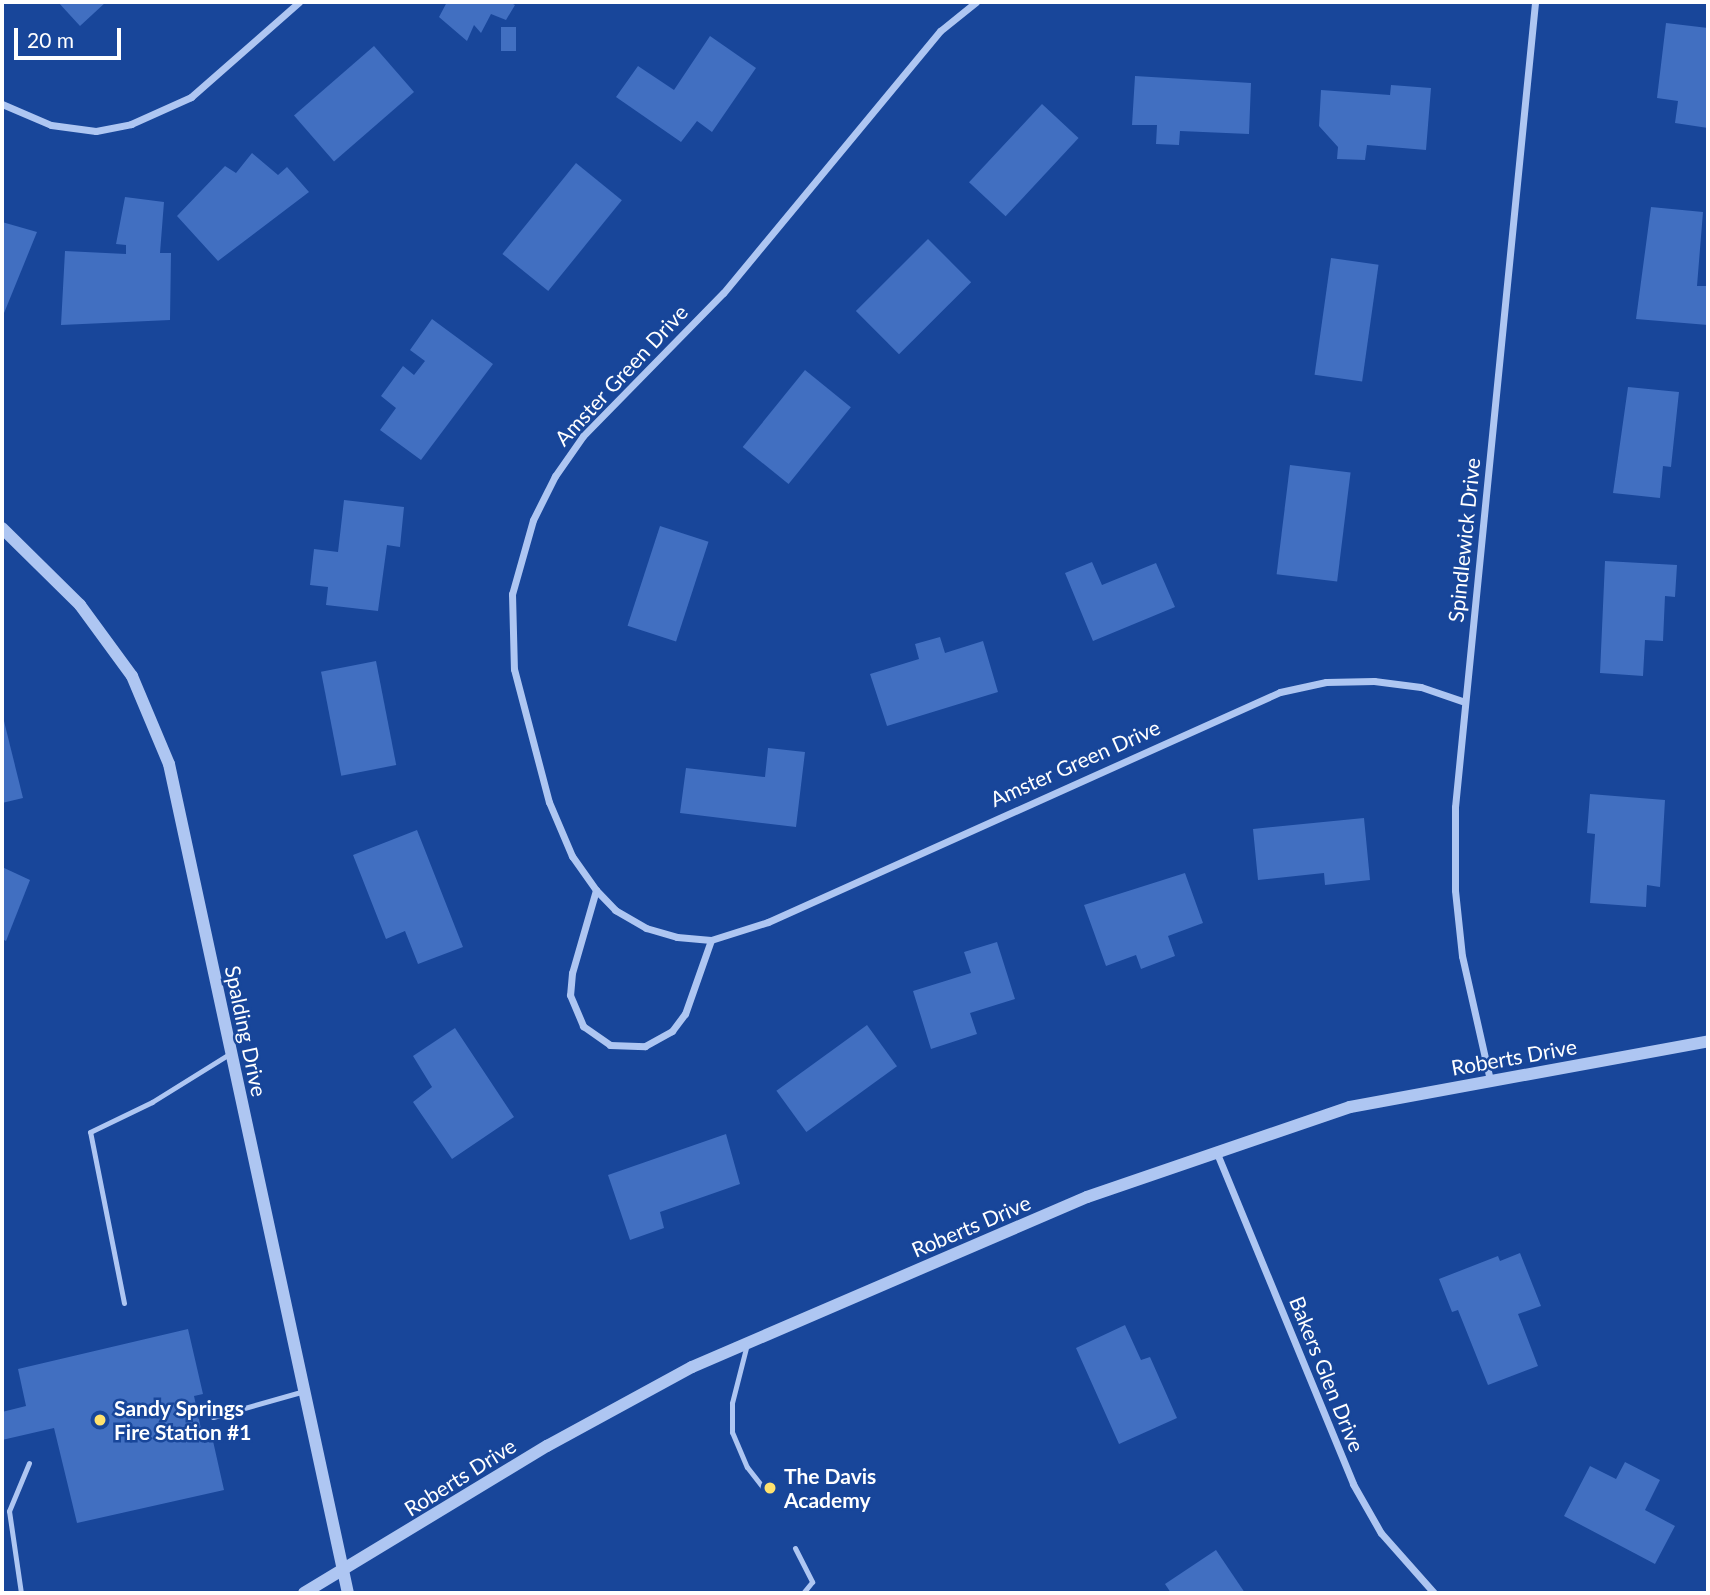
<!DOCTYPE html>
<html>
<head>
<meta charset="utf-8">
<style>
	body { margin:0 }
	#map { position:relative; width:1710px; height:1595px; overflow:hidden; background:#18469a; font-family:Lato,sans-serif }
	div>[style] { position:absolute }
	.building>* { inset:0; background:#416fc1; transform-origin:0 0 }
	.service>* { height:5px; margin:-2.5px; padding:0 2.5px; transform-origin:2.5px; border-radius:2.5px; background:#aec6f2 }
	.minor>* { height:7px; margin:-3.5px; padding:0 3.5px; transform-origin:3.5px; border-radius:3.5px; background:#aec6f2 }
	.tertiary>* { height:12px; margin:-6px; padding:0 6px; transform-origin:6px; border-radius:6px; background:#aec6f2 }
	.dots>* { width:19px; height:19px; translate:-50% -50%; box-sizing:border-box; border:4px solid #18469a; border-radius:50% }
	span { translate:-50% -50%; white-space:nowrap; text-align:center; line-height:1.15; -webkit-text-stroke:5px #18469a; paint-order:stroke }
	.street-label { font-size:21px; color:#fff }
	.poi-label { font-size:21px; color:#fff; font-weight:700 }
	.left { translate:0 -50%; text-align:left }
	.frame { position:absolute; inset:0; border:4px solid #fff; pointer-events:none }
	.scale { position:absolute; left:14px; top:28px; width:107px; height:32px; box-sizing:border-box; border:4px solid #fff; border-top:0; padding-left:9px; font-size:21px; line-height:24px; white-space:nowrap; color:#fff; -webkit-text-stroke:5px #18469a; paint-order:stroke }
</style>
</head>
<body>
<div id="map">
	<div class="building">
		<i style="clip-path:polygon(58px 2px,106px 2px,80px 26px)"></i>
		<i style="clip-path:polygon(447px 2px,509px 2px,515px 5px,506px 20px,491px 14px,481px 33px,474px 25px,467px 41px,439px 17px)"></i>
		<i style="clip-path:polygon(1666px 23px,1708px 28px,1708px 128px,1675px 123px,1678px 101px,1657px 98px)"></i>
		<i style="left:501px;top:27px;width:15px;height:24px"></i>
		<i style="clip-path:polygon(710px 36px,756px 68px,712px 132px,697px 121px,681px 142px,616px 97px,638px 66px,674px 90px)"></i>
		<i style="left:374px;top:46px;width:61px;height:106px;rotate:49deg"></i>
		<i style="clip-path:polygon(1135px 76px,1251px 83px,1249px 134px,1180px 131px,1179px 145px,1156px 144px,1157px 125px,1132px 125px)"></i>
		<i style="clip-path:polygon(1391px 85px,1431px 88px,1426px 150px,1367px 145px,1365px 160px,1337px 159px,1338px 147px,1319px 126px,1321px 90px,1390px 95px)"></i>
		<i style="left:1042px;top:104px;width:50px;height:107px;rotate:43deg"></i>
		<i style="clip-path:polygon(252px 153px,278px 175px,287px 167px,309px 192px,218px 261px,177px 216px,225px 166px,236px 173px)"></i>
		<i style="left:576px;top:163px;width:59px;height:117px;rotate:39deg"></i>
		<i style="clip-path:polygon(125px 197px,164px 202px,160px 253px,171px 253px,170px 320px,61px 325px,65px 251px,126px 254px,126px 245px,116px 244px)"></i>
		<i style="clip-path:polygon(1651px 207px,1703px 212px,1697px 286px,1708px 286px,1708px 325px,1636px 319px)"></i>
		<i style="clip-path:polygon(2px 222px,37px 232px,2px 318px)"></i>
		<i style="left:928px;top:239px;width:61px;height:102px;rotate:45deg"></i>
		<i style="left:1331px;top:258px;width:48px;height:118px;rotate:8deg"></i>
		<i style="clip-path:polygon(432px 319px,493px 364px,421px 460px,380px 430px,396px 408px,381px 396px,403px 366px,414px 375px,425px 361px,410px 350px)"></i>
		<i style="left:805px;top:370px;width:59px;height:99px;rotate:39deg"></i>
		<i style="clip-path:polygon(1628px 387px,1679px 392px,1671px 467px,1663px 466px,1660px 498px,1613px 493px)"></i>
		<i style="left:1290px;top:465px;width:61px;height:110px;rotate:7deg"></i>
		<i style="clip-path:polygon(344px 500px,404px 507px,400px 547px,387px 545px,378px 611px,326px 605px,328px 587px,310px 585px,314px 549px,338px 552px)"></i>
		<i style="left:660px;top:526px;width:51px;height:105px;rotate:18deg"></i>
		<i style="clip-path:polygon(1605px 561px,1677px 565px,1675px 597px,1665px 596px,1663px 641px,1645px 640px,1643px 676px,1600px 673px)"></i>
		<i style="clip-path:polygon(1092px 562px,1102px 585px,1156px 563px,1175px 607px,1093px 641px,1065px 573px)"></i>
		<i style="clip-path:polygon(940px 637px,945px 653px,983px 641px,998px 692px,887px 726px,870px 674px,919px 659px,915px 644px)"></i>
		<i style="left:376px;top:661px;width:106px;height:56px;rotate:79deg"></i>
		<i style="clip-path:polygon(2px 713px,23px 798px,2px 803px)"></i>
		<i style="clip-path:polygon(768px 748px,805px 752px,796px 827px,680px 813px,686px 768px,765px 777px)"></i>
		<i style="clip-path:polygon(1590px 794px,1665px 800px,1660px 887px,1647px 885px,1646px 907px,1590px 903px,1595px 834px,1587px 833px)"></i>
		<i style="clip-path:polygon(1364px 818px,1370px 880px,1325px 885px,1324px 873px,1258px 880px,1253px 829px)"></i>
		<i style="clip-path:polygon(417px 830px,463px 947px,418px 964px,405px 931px,386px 939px,353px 855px)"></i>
		<i style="clip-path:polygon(2px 867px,30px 880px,6px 941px,2px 939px)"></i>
		<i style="clip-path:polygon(1185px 873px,1203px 923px,1168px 936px,1175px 956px,1141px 969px,1136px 955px,1106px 966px,1084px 905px)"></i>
		<i style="clip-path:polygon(997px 942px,1015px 999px,970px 1013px,977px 1034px,931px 1049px,913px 991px,971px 973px,964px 952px)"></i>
		<i style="left:867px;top:1025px;width:51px;height:112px;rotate:54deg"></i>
		<i style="clip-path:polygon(455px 1028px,514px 1117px,452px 1159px,413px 1102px,432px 1087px,413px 1056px)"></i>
		<i style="clip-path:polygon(726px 1134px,740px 1184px,660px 1212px,664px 1228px,630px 1240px,608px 1175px)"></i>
		<i style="clip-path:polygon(1520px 1253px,1541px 1306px,1518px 1314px,1538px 1366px,1488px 1385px,1458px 1310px,1452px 1312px,1439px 1279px,1498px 1256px,1500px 1261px)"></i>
		<i style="clip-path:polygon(1125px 1325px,1141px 1360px,1150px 1357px,1177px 1418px,1119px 1444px,1076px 1348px)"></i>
		<i style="clip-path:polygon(188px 1329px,203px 1394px,194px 1396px,204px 1443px,213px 1441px,224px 1490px,77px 1523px,54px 1428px,2px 1440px,2px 1412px,26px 1406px,18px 1369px)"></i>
		<i style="clip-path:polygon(1625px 1462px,1660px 1480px,1645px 1510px,1675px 1526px,1655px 1564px,1564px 1516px,1590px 1466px,1616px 1479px)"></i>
		<i style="clip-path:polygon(1216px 1550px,1245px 1593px,1171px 1593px,1165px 1584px)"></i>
	</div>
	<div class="service">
		<i style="left:124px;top:1303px;width:174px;rotate:-101.2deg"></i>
		<i style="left:90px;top:1132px;width:69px;rotate:-25.8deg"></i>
		<i style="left:152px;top:1102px;width:93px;rotate:-31.8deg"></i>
		<i style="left:747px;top:1344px;width:61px;rotate:104.3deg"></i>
		<i style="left:732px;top:1403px;width:29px;rotate:90deg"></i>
		<i style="left:732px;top:1432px;width:38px;rotate:67deg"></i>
		<i style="left:747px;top:1467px;width:29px;rotate:52deg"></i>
		<i style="left:213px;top:1417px;width:95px;rotate:-15.9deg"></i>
		<i style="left:795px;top:1548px;width:38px;rotate:63deg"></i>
		<i style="left:812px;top:1582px;width:14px;rotate:129deg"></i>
		<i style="left:21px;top:1593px;width:83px;rotate:-98.3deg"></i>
		<i style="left:9px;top:1511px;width:52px;rotate:-67.4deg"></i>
	</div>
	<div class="minor">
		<i style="left:976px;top:2px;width:46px;rotate:141.1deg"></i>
		<i style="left:940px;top:31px;width:340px;rotate:129.6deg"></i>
		<i style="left:723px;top:293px;width:200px;rotate:134.4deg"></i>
		<i style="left:583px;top:436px;width:49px;rotate:125deg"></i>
		<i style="left:555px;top:476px;width:49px;rotate:116.6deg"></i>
		<i style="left:533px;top:520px;width:77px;rotate:105.8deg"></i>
		<i style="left:512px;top:594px;width:75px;rotate:88.5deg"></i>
		<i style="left:514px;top:669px;width:138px;rotate:75.3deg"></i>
		<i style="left:549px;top:802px;width:59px;rotate:66.9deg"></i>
		<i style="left:572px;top:856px;width:42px;rotate:54.8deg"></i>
		<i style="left:596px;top:890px;width:86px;rotate:106.1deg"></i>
		<i style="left:572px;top:973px;width:22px;rotate:95deg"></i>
		<i style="left:570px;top:995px;width:34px;rotate:67deg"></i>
		<i style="left:583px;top:1026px;width:33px;rotate:35deg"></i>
		<i style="left:610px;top:1045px;width:35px;rotate:2deg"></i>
		<i style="left:645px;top:1046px;width:31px;rotate:-29deg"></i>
		<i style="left:672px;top:1031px;width:21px;rotate:-53deg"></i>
		<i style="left:685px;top:1014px;width:78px;rotate:-70.6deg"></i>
		<i style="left:711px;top:940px;width:60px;rotate:-17.5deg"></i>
		<i style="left:768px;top:922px;width:561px;rotate:-24.19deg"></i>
		<i style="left:1280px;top:692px;width:47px;rotate:-12.3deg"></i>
		<i style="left:1326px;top:682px;width:48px;rotate:-1.2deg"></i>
		<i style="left:1374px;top:681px;width:47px;rotate:7.3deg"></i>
		<i style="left:1421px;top:687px;width:46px;rotate:18.8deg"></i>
		<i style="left:2px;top:104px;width:53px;rotate:23.2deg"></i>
		<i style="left:51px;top:125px;width:45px;rotate:7.6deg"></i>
		<i style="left:96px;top:131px;width:36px;rotate:-11deg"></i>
		<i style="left:131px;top:124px;width:66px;rotate:-24.2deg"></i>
		<i style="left:191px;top:97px;width:144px;rotate:-41.3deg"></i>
		<i style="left:596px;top:890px;width:28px;rotate:46deg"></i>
		<i style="left:615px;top:910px;width:36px;rotate:30deg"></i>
		<i style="left:646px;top:928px;width:32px;rotate:16deg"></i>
		<i style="left:677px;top:937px;width:34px;rotate:5deg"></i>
		<i style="left:1490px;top:1080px;width:127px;rotate:-102.7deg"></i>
		<i style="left:1462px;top:956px;width:66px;rotate:-96.1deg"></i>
		<i style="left:1455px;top:890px;width:83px;rotate:-90deg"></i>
		<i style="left:1455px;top:807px;width:809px;rotate:-84.32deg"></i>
		<i style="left:1216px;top:1151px;width:360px;rotate:67.6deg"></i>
		<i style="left:1353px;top:1484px;width:56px;rotate:60.3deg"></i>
		<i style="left:1381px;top:1533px;width:80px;rotate:48.5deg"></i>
	</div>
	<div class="tertiary">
		<i style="left:2px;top:528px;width:110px;rotate:44.6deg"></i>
		<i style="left:80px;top:605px;width:88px;rotate:53.8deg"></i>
		<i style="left:132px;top:676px;width:95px;rotate:67.2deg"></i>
		<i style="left:169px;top:764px;width:848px;rotate:77.82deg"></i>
		<i style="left:304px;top:1593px;width:284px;rotate:-31.2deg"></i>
		<i style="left:547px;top:1446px;width:165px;rotate:-28.6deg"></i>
		<i style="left:692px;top:1367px;width:430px;rotate:-23.3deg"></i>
		<i style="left:1087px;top:1197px;width:278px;rotate:-18.9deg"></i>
		<i style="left:1350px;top:1107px;width:364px;rotate:-10.4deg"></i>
	</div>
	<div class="dots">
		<i style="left:100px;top:1420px;background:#ffe26e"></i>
		<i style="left:770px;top:1488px;background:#ffe26e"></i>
	</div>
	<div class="street-label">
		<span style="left:621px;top:375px;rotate:-47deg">Amster Green Drive</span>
		<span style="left:1464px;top:540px;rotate:-84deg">Spindlewick Drive</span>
		<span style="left:1075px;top:763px;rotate:-24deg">Amster Green Drive</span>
		<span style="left:246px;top:1031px;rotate:78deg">Spalding Drive</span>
		<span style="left:1514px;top:1057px;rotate:-10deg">Roberts Drive</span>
		<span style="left:971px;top:1226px;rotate:-23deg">Roberts Drive</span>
		<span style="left:1327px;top:1374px;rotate:68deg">Bakers Glen Drive</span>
		<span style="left:460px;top:1477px;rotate:-32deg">Roberts Drive</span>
	</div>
	<div class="poi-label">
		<span class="left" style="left:114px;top:1420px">Sandy Springs<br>Fire Station #1</span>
		<span class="left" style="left:784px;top:1488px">The Davis<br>Academy</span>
	</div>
	<div class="frame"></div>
	<div class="scale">20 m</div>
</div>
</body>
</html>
